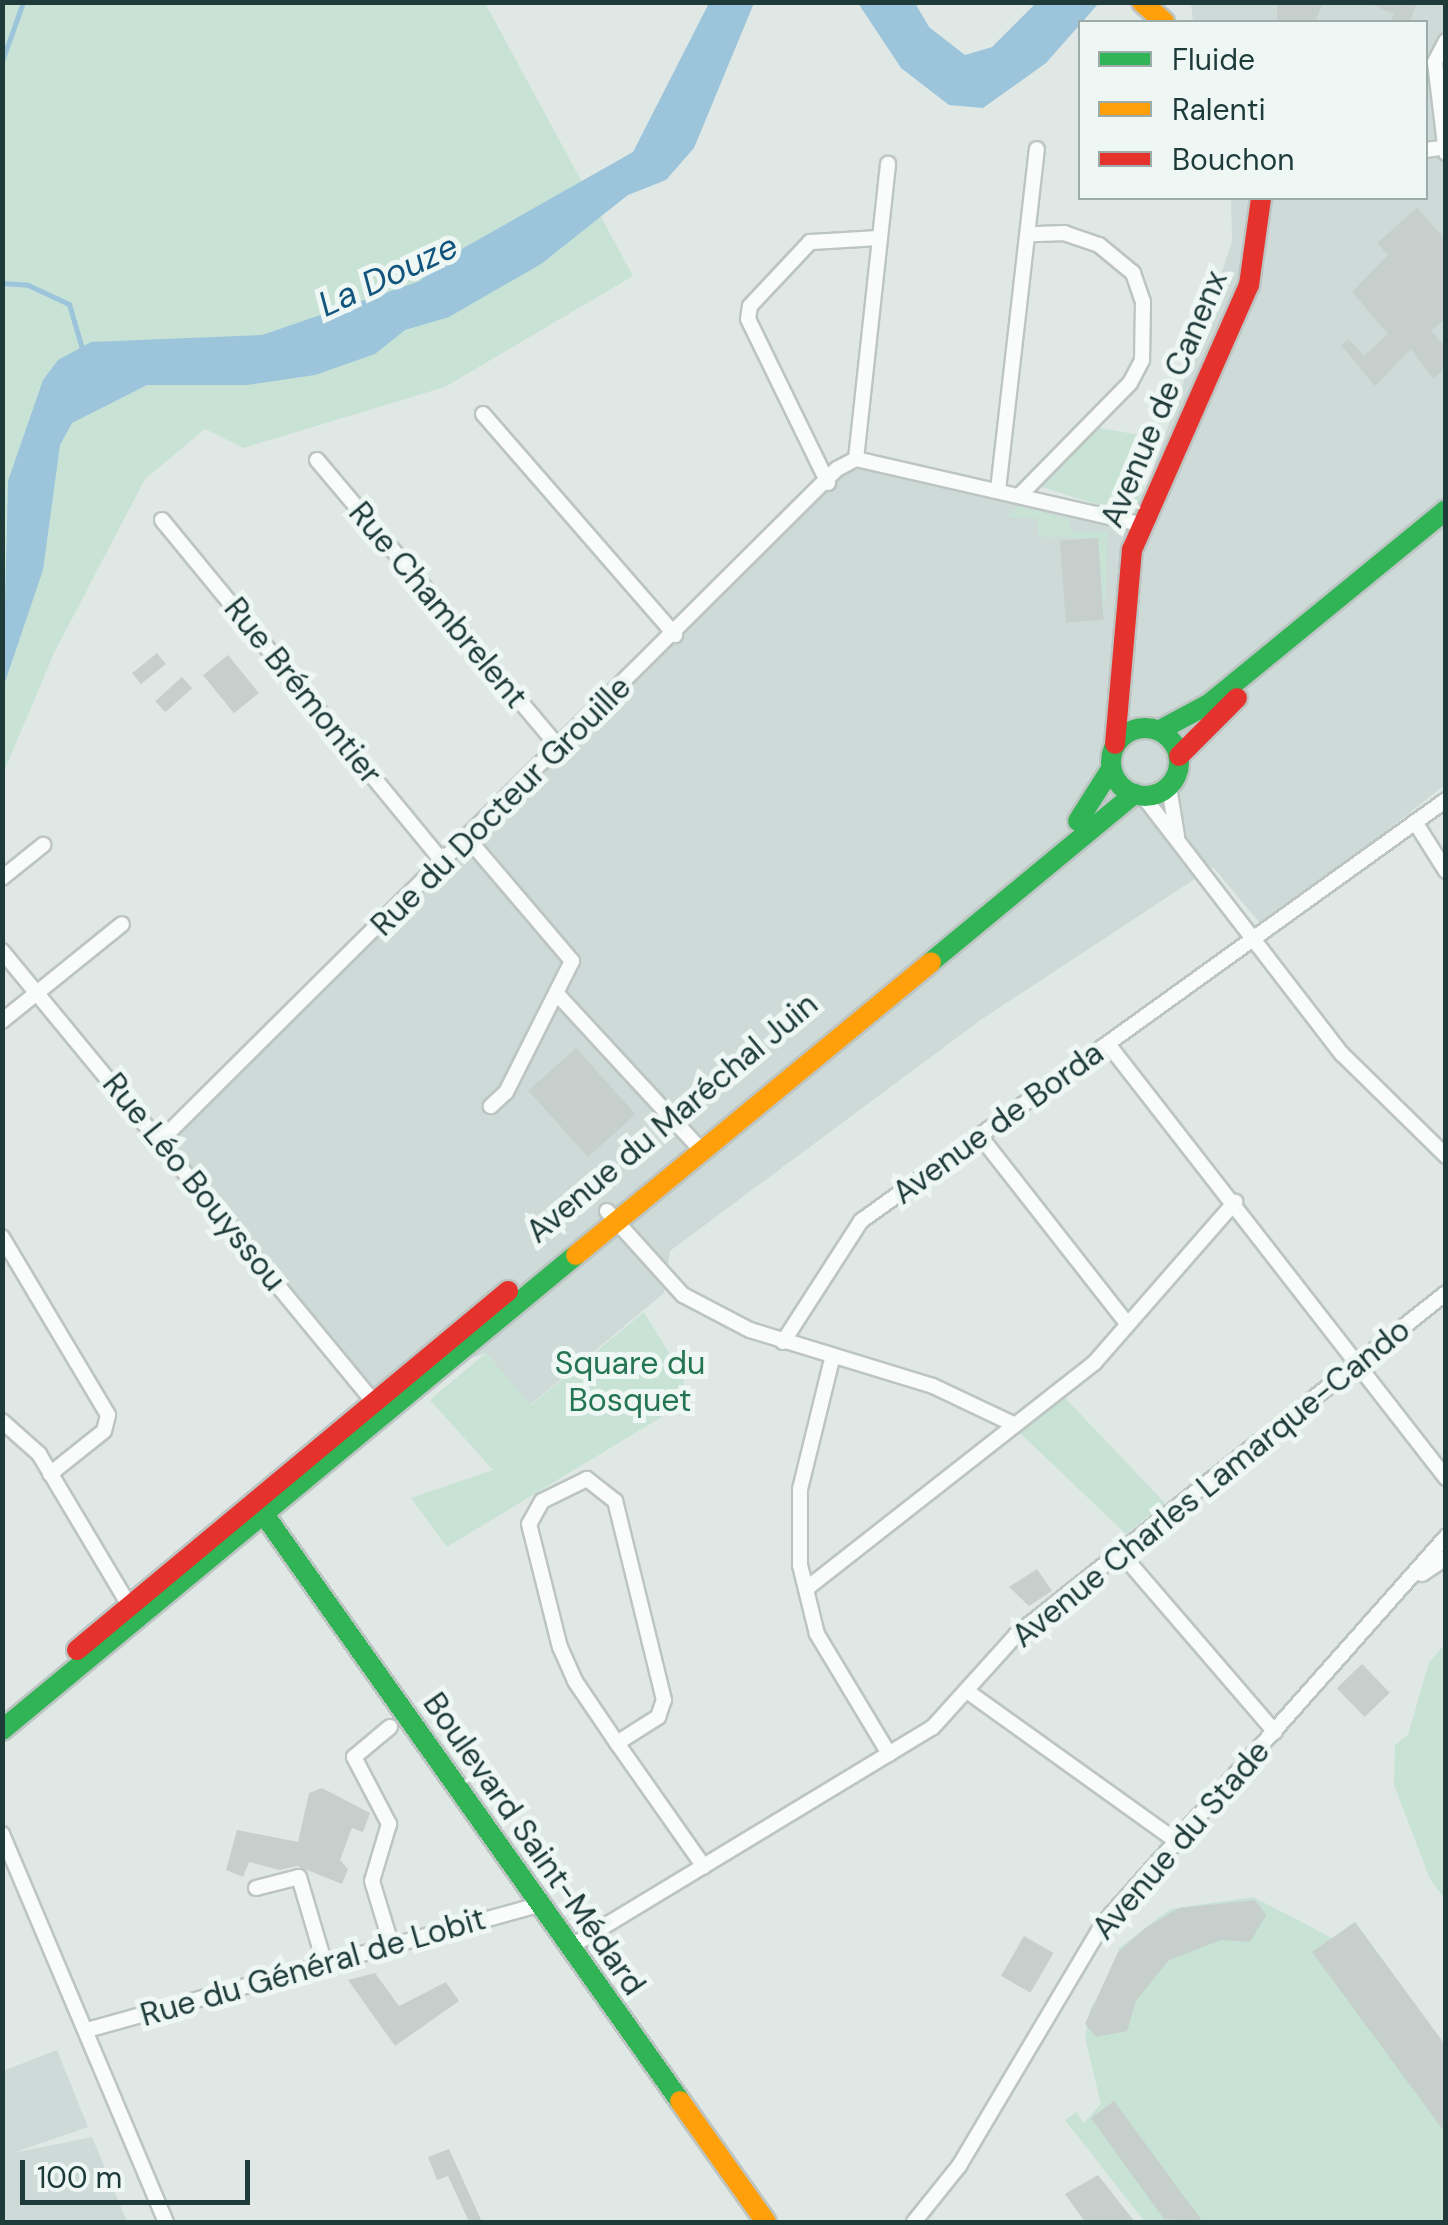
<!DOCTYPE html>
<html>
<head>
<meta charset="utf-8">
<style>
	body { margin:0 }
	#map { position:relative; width:1448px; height:2225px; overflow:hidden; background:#e0e8e6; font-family:"DM Sans",sans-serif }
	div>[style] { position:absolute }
	.built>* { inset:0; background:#cddad7 }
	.green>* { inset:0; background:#c8e2d6 }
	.water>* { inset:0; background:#9cc5db }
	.stream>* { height:5px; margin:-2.5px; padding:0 2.5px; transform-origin:2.5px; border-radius:2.5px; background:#9cc5db }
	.building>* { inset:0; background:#c7cfcd; transform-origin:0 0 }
	.roads { filter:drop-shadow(2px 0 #bdc5c3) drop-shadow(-2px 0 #bdc5c3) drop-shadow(0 2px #bdc5c3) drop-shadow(0 -2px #bdc5c3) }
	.street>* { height:14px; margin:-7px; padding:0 7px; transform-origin:7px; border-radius:7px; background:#fafcfb }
	.fast>* { height:20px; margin:-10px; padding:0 10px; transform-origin:10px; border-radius:10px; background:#30b455 }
	.fast>.ring { margin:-10px; padding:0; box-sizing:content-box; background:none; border:20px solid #30b455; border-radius:50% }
	.slow>* { height:20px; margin:-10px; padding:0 10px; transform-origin:10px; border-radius:10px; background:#ff9f0a }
	.jam>* { height:20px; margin:-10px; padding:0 10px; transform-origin:10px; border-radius:10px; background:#e5322d }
	span { translate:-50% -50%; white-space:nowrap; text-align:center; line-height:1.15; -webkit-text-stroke:10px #eef7f4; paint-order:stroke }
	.street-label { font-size:32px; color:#1e3b3a }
	.park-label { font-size:32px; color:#257555 }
	.water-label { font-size:35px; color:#13547c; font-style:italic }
	.frame { position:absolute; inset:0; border:5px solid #1e3b3a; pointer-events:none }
	.legend { position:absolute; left:1078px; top:20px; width:350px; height:180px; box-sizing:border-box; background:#eef7f4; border:2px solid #9bacaa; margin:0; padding:12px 18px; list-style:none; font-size:30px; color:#1e3b3a }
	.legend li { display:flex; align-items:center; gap:20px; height:50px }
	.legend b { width:50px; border:2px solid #9bacaa }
	.scale { position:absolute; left:20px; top:2160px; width:230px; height:45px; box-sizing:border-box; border:5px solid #1e3b3a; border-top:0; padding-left:12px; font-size:30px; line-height:35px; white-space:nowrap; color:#1e3b3a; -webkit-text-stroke:8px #eef7f4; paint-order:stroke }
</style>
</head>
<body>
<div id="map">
	<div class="built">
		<i style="clip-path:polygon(1191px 2px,1445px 3px,1445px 785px,1263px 927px,1213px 867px,982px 1019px,670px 1251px,664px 1293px,530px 1405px,486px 1353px,362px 1396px,159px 1143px,849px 466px,1132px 530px,1232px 242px,1231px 198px,1426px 198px,1426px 22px,1193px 22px)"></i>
		<i style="clip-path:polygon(57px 2050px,88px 2127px,13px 2153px,92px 2137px,127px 2222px,3px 2222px,3px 2071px)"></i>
	</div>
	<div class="green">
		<i style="clip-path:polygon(3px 3px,485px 3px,633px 276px,445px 387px,243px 448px,205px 429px,145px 479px,54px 653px,3px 774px)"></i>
		<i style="clip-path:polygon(1099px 428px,1159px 438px,1138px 508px,1127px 514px,1039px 486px)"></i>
		<i style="clip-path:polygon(1019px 506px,1069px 519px,1071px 532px,1108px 532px,1104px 620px,1098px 538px,1039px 537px,1037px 518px,1007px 517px)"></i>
		<i style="clip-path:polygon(644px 1312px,683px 1376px,686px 1402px,447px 1547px,411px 1498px,493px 1470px,430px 1400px,486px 1353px,531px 1405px)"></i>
		<i style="clip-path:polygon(1065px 1398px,1165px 1503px,1126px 1534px,1020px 1433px)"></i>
		<i style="clip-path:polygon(1445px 1644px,1445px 1899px,1430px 1879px,1394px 1785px,1395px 1745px,1408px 1735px,1429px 1662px)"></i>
		<i style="clip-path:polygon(1253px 1897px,1332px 1938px,1355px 1922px,1445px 2046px,1445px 2222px,1145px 2222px,1065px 2120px,1076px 2112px,1084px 2123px,1101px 2104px,1085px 2038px,1090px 2009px,1124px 1957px,1118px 1949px,1170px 1909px)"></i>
	</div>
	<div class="water">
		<i style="clip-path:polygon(709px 3px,754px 3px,694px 148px,666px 180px,628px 195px,541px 264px,449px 317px,405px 330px,375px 354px,315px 375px,247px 385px,147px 385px,72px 423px,60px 445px,43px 570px,3px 688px,8px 481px,43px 380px,58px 360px,91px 342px,262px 335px,420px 281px,437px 263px,633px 152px)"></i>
		<i style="clip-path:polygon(858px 3px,915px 3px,929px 27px,965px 55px,992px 47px,1036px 3px,1099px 3px,1046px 63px,983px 108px,949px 105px,901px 68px)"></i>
	</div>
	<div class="stream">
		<i style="left:2px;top:61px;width:63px;rotate:-70.4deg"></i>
		<i style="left:2px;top:283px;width:26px;rotate:4deg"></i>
		<i style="left:28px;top:285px;width:45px;rotate:24.9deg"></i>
		<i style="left:69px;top:304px;width:50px;rotate:73.7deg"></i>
	</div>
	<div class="building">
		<i style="clip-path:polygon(1277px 2px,1323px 2px,1315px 22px,1277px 22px)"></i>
		<i style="clip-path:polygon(1366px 2px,1417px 2px,1410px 22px,1391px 22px,1394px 14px)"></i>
		<i style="clip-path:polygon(1417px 208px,1446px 240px,1446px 319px,1431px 331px,1446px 347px,1446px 368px,1433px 379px,1411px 349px,1375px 386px,1341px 345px,1349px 339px,1364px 356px,1388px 334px,1352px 292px,1388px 255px,1377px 243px)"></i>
		<i style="left:1098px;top:538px;width:82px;height:38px;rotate:86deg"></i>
		<i style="left:157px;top:653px;width:14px;height:32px;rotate:51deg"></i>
		<i style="left:228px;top:655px;width:49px;height:32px;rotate:51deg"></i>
		<i style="left:182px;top:677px;width:15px;height:36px;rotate:48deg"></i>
		<i style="left:576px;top:1048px;width:89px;height:64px;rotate:48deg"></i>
		<i style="clip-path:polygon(1037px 1569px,1052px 1591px,1029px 1606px,1009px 1587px)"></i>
		<i style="left:1362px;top:1664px;width:40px;height:35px;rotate:46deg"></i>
		<i style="clip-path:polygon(322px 1788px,370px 1813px,363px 1832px,352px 1828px,340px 1860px,348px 1869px,342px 1884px,297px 1866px,279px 1870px,249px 1862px,243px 1877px,226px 1870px,237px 1830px,298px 1842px,309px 1793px)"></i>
		<i style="clip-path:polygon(1255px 1900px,1266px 1915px,1250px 1942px,1221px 1940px,1169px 1960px,1136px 2001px,1127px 2031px,1096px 2037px,1085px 2024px,1118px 1952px,1144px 1929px,1179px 1908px)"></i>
		<i style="clip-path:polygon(1355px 1922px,1446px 2046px,1446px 2134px,1312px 1952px)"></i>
		<i style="left:1024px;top:1936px;width:34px;height:46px;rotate:30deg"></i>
		<i style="clip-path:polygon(375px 1973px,399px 2006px,446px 1982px,459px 2001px,395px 2046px,348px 1980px)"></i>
		<i style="clip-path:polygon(1114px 2101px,1203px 2222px,1164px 2219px,1091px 2118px)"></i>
		<i style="clip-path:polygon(449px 2149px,482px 2222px,469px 2222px,448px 2176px,437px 2180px,428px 2157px)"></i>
		<i style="clip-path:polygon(1098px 2175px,1135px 2222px,1085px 2222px,1065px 2194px)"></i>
	</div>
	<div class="roads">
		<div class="street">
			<i style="left:1446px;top:41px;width:24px;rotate:118deg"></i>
			<i style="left:1435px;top:62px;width:92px;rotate:83.1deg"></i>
			<i style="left:1426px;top:150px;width:15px;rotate:-8deg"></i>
			<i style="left:483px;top:414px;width:293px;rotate:49deg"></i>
			<i style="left:856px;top:459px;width:297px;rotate:-83.8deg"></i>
			<i style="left:317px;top:460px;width:378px;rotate:49.9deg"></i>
			<i style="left:828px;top:483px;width:182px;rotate:-116deg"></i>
			<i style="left:748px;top:319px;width:13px;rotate:-81deg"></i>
			<i style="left:750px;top:306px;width:88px;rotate:-46.8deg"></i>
			<i style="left:810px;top:242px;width:70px;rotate:-3.3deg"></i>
			<i style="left:998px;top:490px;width:343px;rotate:-83.5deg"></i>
			<i style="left:1020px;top:495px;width:157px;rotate:-45.5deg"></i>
			<i style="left:1130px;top:383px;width:26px;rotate:-62deg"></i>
			<i style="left:1142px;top:360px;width:58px;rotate:-89deg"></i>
			<i style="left:1143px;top:302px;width:31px;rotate:-109deg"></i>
			<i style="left:1133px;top:273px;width:44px;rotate:-140.5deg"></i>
			<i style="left:1099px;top:245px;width:36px;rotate:-161deg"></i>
			<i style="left:1065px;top:233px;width:34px;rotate:178deg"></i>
			<i style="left:162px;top:520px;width:444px;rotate:50.6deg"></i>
			<i style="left:1169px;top:787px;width:50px;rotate:80.7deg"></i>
			<i style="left:1143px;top:796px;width:326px;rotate:52.4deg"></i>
			<i style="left:1342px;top:1054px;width:146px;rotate:44.4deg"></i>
			<i style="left:1415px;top:822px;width:58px;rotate:57.7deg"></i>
			<i style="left:469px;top:840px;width:159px;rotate:49.6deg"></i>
			<i style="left:572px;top:961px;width:147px;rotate:116.7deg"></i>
			<i style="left:506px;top:1092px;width:21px;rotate:137deg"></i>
			<i style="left:2px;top:878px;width:53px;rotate:-38.8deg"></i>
			<i style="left:2px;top:951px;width:590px;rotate:50.51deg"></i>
			<i style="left:558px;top:995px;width:209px;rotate:47.3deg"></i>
			<i style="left:2px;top:1021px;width:154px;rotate:-38.9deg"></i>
			<i style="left:1108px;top:1044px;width:550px;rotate:52.09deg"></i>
			<i style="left:980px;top:1136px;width:236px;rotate:51.9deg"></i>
			<i style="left:161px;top:1140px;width:952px;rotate:-44.79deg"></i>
			<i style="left:837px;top:469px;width:21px;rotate:-28deg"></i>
			<i style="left:856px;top:459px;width:291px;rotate:12.9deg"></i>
			<i style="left:607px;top:1211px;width:113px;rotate:47.9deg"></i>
			<i style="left:683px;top:1295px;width:76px;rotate:27.6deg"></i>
			<i style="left:750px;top:1330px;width:191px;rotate:17deg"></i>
			<i style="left:933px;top:1386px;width:89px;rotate:25.4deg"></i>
			<i style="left:2px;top:1237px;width:207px;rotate:59.2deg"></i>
			<i style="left:108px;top:1415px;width:16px;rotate:104deg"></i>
			<i style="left:104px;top:1431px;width:69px;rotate:141.5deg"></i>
			<i style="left:783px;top:1342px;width:144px;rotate:-57.2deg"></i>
			<i style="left:861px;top:1221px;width:721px;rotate:-35.74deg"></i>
			<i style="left:832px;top:1359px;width:134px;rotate:103.8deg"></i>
			<i style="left:800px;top:1489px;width:76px;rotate:90deg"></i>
			<i style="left:800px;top:1565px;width:71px;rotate:76.2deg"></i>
			<i style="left:817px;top:1634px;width:140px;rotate:59deg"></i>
			<i style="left:2px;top:1421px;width:50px;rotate:41.7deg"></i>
			<i style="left:39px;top:1454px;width:182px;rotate:59.2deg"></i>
			<i style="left:1121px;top:1553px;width:236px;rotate:49.3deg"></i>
			<i style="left:1422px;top:1574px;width:29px;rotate:-34deg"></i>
			<i style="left:806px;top:1589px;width:367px;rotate:-38.1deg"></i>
			<i style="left:1095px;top:1362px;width:213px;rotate:-48.8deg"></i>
			<i style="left:971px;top:1694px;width:251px;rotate:35.6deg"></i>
			<i style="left:390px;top:1727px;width:47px;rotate:140.2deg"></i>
			<i style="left:354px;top:1757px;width:76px;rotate:62.4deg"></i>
			<i style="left:389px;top:1824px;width:59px;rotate:106.6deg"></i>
			<i style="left:372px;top:1881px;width:69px;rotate:73.1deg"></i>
			<i style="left:617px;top:1743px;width:49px;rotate:-32.4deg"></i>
			<i style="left:658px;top:1717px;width:18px;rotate:-71deg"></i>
			<i style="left:664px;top:1700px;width:205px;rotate:-103.8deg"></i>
			<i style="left:615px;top:1501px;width:36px;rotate:-142deg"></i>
			<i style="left:587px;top:1479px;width:50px;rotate:153.9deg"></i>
			<i style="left:542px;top:1501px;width:26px;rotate:119deg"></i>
			<i style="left:529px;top:1524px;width:127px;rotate:75.9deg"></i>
			<i style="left:560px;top:1647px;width:37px;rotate:66deg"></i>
			<i style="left:575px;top:1681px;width:75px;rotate:55.9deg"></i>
			<i style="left:617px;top:1743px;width:151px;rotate:54.9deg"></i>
			<i style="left:2px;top:1834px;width:421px;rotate:67.1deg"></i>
			<i style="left:256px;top:1888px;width:44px;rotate:-14.3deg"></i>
			<i style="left:299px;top:1877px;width:92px;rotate:73.5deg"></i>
			<i style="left:570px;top:1947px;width:424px;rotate:-31.2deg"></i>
			<i style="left:933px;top:1727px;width:124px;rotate:-47.9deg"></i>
			<i style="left:1016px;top:1635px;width:549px;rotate:-38.5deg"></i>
			<i style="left:87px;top:2030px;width:470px;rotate:-15.5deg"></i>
			<i style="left:914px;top:2222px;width:72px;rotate:-51.2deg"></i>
			<i style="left:959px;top:2166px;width:280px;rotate:-59.3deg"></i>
			<i style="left:1102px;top:1925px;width:519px;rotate:-48.44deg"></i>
		</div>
		<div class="fast">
			<i class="ring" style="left:1111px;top:728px;width:48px;height:48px"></i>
			<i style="left:1160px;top:730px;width:55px;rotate:-28deg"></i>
			<i style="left:1209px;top:704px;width:306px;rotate:-39.3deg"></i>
			<i style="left:1078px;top:821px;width:62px;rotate:-57.6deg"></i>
			<i style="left:931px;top:962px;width:264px;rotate:-39.6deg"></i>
			<i style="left:258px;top:1506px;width:729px;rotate:54.65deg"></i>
			<i style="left:2px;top:1730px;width:745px;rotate:-39.61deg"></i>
		</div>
		<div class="slow">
			<i style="left:1142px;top:2px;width:30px;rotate:42deg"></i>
			<i style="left:576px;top:1255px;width:460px;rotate:-39.5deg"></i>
			<i style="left:680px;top:2101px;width:148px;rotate:54.6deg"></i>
		</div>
		<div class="jam">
			<i style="left:1115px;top:744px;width:195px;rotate:-85deg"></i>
			<i style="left:1132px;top:550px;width:290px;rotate:-66.2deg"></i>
			<i style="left:1249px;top:285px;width:88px;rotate:-82.1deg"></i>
			<i style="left:1179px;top:756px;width:82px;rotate:-45deg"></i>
			<i style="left:77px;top:1650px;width:561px;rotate:-39.79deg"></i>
		</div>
	</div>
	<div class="street-label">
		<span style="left:1164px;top:399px;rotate:-67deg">Avenue de Canenx</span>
		<span style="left:438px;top:605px;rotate:50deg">Rue Chambrelent</span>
		<span style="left:303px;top:691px;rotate:51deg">Rue Brémontier</span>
		<span style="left:501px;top:806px;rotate:-45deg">Rue du Docteur Grouille</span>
		<span style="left:672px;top:1118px;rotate:-40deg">Avenue du Maréchal Juin</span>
		<span style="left:998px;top:1123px;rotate:-36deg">Avenue de Borda</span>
		<span style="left:194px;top:1182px;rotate:51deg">Rue Léo Bouyssou</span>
		<span style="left:1211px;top:1483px;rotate:-39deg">Avenue Charles Lamarque-Cando</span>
		<span style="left:1181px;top:1840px;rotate:-49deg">Avenue du Stade</span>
		<span style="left:534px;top:1844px;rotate:55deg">Boulevard Saint-Médard</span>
		<span style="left:313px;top:1967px;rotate:-16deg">Rue du Général de Lobit</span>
	</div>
	<div class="park-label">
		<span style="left:630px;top:1382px">Square du<br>Bosquet</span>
	</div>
	<div class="water-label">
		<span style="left:388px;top:275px;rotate:-25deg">La Douze</span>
	</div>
	<div class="frame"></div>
	<ul class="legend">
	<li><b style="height:12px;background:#30b455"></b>Fluide</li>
	<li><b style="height:12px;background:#ff9f0a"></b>Ralenti</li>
	<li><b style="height:12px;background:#e5322d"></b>Bouchon</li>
	</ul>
	<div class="scale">100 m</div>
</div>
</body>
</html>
